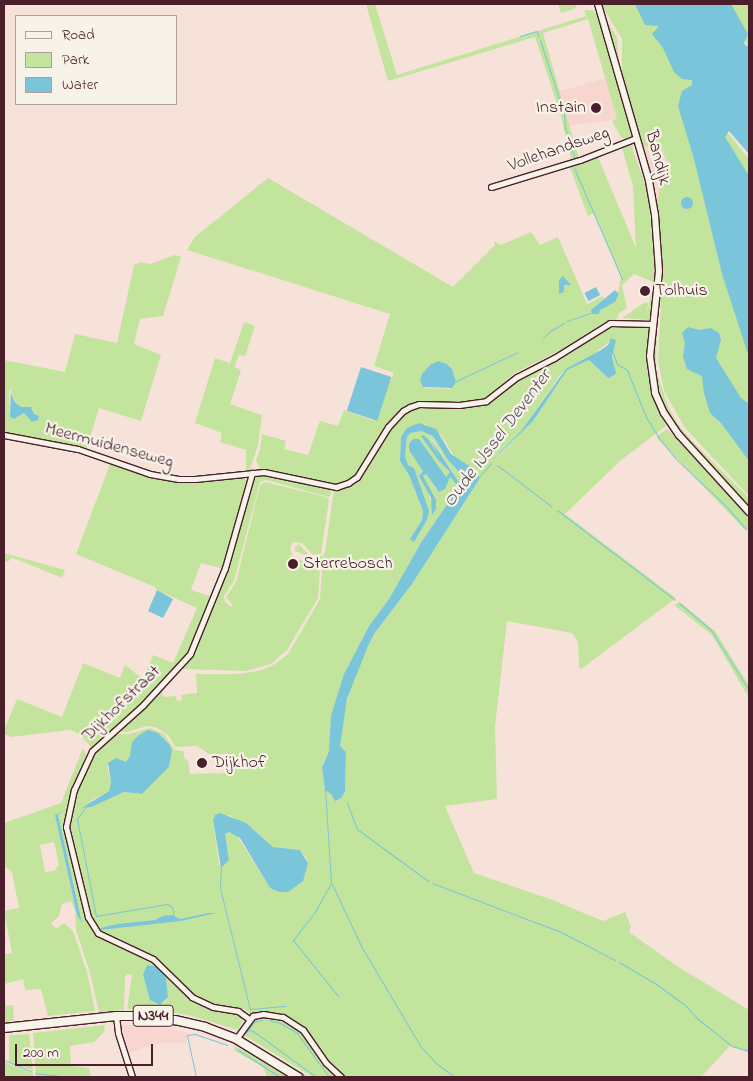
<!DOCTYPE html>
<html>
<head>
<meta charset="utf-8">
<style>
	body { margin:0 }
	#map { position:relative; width:753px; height:1081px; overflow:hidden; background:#f7e2da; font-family:"Indie Flower",sans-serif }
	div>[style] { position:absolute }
	.built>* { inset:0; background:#f7d6d0 }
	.green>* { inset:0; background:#c3e49d }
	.water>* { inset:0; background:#7ac5d9; transform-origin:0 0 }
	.round { border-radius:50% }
	.stream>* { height:1px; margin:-0.5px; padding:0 0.5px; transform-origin:0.5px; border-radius:0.5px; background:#7ac5d9 }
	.roads { filter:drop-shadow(1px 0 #4a1f2b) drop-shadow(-1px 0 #4a1f2b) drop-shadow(0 1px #4a1f2b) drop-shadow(0 -1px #4a1f2b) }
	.minor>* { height:5px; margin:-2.5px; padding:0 2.5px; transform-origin:2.5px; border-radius:2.5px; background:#f7f3e8 }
	.tertiary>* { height:6px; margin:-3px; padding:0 3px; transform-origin:3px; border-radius:3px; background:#f7f3e8 }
	.primary>* { height:8px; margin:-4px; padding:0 4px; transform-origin:4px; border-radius:4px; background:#f7f3e8 }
	.dots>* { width:14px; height:14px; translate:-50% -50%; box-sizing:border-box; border:2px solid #f7f3e8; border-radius:50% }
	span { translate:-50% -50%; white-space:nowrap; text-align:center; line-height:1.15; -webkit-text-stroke:4.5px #f7f3e8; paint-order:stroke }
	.shield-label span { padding:1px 4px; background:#f7f3e8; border:1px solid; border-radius:4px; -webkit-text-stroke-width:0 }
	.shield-label { font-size:16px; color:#4a1f2b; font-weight:700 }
	.poi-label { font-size:18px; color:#4a1f2b }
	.right { translate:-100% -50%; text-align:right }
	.left { translate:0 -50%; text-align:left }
	.street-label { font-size:18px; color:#4a1f2b }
	.water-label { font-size:19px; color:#58515f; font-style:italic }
	.frame { position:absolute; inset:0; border:5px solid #4a1f2b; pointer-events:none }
	.legend { position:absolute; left:15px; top:15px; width:162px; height:90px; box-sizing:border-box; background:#f7f3e8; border:1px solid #b29e9c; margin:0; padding:6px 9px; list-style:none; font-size:15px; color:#4a1f2b }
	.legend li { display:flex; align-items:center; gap:10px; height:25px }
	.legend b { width:25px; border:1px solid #b29e9c }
	.scale { position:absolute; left:15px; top:1044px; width:138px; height:22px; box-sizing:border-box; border:2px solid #4a1f2b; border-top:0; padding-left:6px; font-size:15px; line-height:18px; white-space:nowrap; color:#4a1f2b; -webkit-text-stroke:4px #f7f3e8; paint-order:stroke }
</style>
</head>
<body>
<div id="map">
	<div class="built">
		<i style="clip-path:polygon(606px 78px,617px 119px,569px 126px,560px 91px)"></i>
		<i style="clip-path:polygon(641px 145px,662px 150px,669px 163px,667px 170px,662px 178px,656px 208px)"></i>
		<i style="clip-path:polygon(119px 1024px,173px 1029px,187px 1033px,186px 1043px,160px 1043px,125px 1054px)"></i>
	</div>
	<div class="green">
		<i style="clip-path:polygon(366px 4px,375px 4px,397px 75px,586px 16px,584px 10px,592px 10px,598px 15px,632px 131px,631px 136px,625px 139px,621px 137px,612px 121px,617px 119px,588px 19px,543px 33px,579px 159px,491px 184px,571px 159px,561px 116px,535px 37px,388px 81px)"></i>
		<i style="clip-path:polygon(558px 4px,575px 4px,577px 8px,561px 13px)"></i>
		<i style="clip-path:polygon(601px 4px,650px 4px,659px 26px,711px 112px,749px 159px,749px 496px,685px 428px,664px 391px,658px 360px,661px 303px,659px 300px,662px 254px,656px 208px,662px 178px,667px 170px,669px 163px,662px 150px,641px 145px,622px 78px,622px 39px)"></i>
		<i style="clip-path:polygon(723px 4px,749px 4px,749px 48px,746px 43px)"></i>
		<i style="clip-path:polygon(603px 15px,617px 37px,619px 71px)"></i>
		<i style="clip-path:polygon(evenodd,632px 141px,633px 151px,647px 188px,653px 236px,655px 276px,653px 282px,634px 274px,622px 285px,627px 308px,619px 313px,616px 320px,603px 323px,563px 349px,513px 374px,486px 399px,451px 403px,425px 402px,404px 408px,393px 417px,377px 441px,366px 462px,351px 480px,336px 486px,261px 471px,256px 460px,260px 449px,262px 434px,286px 441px,284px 449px,308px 455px,320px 421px,338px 426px,344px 410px,372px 420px,394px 373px,374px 366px,390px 314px,187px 250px,195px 237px,268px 178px,453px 287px,495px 245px,494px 241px,501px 245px,531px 232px,540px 245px,558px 237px,587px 304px,603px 296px,604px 300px,591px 311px,600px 310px,617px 299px,621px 277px,594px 213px,588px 216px,569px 165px,581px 164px,591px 155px,632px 141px,622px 148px,633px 186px,636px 248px,598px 157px,622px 148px,632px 141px,447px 364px,452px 369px,450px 389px,425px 388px,420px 379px,447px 364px)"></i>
		<i style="clip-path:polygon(evenodd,175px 255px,181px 257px,163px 316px,140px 319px,134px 344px,161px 355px,141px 421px,99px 408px,86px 451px,4px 433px,4px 360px,65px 372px,75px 334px,117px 343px,134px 265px,140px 262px,150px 264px,175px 255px,12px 387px,11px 394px,16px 402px,20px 407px,32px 408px,34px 414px,29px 417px,24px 413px,16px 418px,10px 418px,9px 391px,12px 387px)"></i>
		<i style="clip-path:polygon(651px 293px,654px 294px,649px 320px,622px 318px,645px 302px,648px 303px,647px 314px)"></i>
		<i style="clip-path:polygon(244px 322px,255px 326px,245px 356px,239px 355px,234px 367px,241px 370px,230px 404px,262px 415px,258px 445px,250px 469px,246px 470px,246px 450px,220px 442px,222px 433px,195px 423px,215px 358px,230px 363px)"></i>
		<i style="clip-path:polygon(evenodd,610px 324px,647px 325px,649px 327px,659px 408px,666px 426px,620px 461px,565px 514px,676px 598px,581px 669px,579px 667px,578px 642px,572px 633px,507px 621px,495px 727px,497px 799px,445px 806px,474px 873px,550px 899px,603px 921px,625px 912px,631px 927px,629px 932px,677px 966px,749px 1010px,749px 1053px,730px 1046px,701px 1077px,345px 1077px,333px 1068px,322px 1055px,312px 1038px,293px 1020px,285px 1016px,251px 1015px,245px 1009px,211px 1005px,191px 995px,154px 958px,101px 932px,95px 927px,89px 917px,68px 829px,70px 808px,81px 777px,93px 752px,113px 734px,129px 734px,150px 728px,164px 734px,175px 750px,183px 751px,185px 759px,188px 760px,190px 774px,233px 773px,234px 759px,224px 754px,212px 756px,197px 746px,175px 747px,168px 735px,155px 727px,147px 726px,127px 732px,122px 732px,119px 728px,161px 690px,164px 697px,176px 696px,177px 701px,182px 700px,181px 695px,197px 693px,196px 674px,236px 674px,259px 671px,275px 664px,288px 654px,320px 599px,322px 570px,315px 558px,323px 556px,325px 552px,334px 490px,349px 485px,390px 428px,404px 413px,418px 406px,482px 404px,512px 382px,610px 324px,610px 341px,614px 346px,612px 357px,615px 368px,606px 376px,589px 360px,567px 370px,532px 421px,493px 463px,521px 431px,562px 373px,590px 357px,610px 341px,610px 324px,425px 424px,441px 435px,456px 459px,473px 470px,480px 478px,412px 584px,374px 634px,368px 646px,353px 679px,344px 714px,340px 746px,346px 752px,345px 792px,341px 796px,331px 794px,325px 790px,323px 763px,329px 751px,344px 674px,369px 626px,389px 599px,422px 541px,459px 487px,450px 477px,446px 484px,436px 489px,426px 474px,423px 476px,436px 509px,433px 506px,420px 473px,424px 471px,408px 448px,446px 477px,450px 473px,439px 461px,428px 439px,439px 458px,440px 455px,428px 436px,433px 440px,458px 481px,462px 483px,465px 477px,445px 455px,433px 436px,421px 431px,410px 432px,407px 437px,405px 456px,408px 465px,414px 468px,427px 520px,414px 541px,410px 539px,422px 520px,423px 511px,409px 475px,400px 461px,401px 437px,425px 424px,610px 324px,171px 750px,169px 767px,142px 794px,124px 792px,89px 802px,109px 791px,111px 782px,107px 766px,126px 762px,130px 756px,171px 750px,610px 324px,229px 815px,257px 832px,273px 847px,300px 850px,306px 857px,308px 863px,294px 887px,288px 892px,270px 888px,236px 834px,229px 832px,225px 834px,229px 860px,219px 865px,213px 820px,229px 815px,610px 324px,214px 913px,181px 921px,101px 930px,117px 924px,155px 920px,164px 916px,180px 919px,214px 913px)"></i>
		<i style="clip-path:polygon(655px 325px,657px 326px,656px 371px,669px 408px,677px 423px,691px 440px,744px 493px,749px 499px,749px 506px,681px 436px,666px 411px,655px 385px,652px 364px)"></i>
		<i style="clip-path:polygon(667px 429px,742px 508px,749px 518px,749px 527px,746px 531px,656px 437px)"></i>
		<i style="clip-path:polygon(110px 464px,172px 480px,244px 477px,247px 481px,224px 569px,201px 563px,191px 590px,213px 597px,189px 650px,155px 690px,92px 748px,79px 734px,71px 730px,11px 737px,5px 734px,4px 730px,17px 699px,62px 717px,83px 663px,120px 678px,125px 665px,143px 679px,153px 655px,173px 663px,197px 608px,157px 590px,155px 587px,76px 554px)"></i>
		<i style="clip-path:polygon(258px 474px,273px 474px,331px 489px,331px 495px,329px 497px,266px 480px,260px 482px,234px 581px,224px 596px,225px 602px,231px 607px,233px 606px,226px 597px,236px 582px,260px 485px,265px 482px,326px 497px,329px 500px,321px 554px,313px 555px,302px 543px,293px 542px,290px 548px,292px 554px,287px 568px,296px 569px,299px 560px,314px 562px,320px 571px,318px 598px,287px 650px,271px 664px,246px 671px,182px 669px,181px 667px,207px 619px,252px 478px)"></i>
		<i style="clip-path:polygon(299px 544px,308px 554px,306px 555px,295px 551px,295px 547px)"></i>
		<i style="clip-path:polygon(4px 553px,65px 570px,62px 578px,11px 557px,8px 562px,4px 561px)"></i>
		<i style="clip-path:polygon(680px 602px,715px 631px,748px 684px,749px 698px,712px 635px,674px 605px)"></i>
		<i style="clip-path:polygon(evenodd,83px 748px,86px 755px,68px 802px,64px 829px,89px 924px,101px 937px,154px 962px,178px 988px,196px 1003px,212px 1009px,239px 1014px,243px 1021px,238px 1030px,188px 1015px,152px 1010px,127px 1009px,132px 975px,127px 974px,125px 977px,124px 1010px,99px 1012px,90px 973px,76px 930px,75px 910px,71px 901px,62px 904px,59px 916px,51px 923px,56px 929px,64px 923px,73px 931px,87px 972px,95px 1011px,48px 1016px,41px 989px,25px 990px,23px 979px,4px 984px,4px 954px,12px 953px,4px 911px,19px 908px,12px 872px,4px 866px,4px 823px,61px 803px,83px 748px,64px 813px,58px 815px,82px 923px,77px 915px,55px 815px,64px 813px,83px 748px,54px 842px,59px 865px,54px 871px,45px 872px,40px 845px,54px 842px,83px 748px,160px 969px,166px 978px,168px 997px,164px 1003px,150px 1000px,143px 975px,160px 969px)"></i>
		<i style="clip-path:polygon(4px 993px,6px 1006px,13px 1005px,14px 1021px,4px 1022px)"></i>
		<i style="clip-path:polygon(256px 1017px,274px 1017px,299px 1029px,338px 1077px,313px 1077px,242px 1034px,250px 1021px)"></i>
		<i style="clip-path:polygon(105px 1025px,104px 1032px,94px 1042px,70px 1046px,71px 1066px,89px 1068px,91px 1077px,36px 1077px,33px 1033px)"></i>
		<i style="clip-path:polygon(29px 1034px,33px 1071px,9px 1062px,9px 1035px)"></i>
		<i style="clip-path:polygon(242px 1036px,310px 1077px,304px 1077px,244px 1040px)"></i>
		<i style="clip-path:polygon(234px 1046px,249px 1053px,287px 1077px,267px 1077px,263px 1067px,235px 1051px)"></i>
		<i style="clip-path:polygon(4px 1062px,33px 1074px,33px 1077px,4px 1077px)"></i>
	</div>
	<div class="water">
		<i style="clip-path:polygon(635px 4px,731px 4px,748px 34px,744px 43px,746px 46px,749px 45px,749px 154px,729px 131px,725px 137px,749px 176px,749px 357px,722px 274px,694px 159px,678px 106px,682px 91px,692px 85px,692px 80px,682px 79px,674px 72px,663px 48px,652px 34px,659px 26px,645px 25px)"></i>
		<i class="round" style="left:681px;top:197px;width:12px;height:12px"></i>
		<i style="clip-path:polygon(563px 276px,571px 285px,564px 285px,564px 292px,559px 294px,559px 280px)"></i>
		<i style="left:596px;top:287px;width:9px;height:13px;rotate:63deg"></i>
		<i style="clip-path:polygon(615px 290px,619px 294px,615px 302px,600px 310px,599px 314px,592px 314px,591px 310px)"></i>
		<i style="clip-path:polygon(688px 327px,699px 330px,711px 328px,719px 333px,721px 340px,716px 358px,741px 398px,749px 404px,749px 461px,721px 423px,710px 413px,704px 393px,702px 376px,687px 369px,683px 357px,685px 343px,682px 333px)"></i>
		<i style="clip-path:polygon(611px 338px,616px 340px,612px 357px,616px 373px,614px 375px,609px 378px,606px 376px,589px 360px,567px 370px,533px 421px,491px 462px,521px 431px,566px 369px,601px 350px,608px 345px)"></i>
		<i style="clip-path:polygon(438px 361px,447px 364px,452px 369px,456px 382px,452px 388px,423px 387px,420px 381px,422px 374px,430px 365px)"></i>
		<i style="left:361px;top:367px;width:32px;height:46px;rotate:18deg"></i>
		<i style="clip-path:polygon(11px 386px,11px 394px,15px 402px,21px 407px,31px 407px,34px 414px,39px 416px,38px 420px,32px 422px,24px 413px,14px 419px,10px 417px)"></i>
		<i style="clip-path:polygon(419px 423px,436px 429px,451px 454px,468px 465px,480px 478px,412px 584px,374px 634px,368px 646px,347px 699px,340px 746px,346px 752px,345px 792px,341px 798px,335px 801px,331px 794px,325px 790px,322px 767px,329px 751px,331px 716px,344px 674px,369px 626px,389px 599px,422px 541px,459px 487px,450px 477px,445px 489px,439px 492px,426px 474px,423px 476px,436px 500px,436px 509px,432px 515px,431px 498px,419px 476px,423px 471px,409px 450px,409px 444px,413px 439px,419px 439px,446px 477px,450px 472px,439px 461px,421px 436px,423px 435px,428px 439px,440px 457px,429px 436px,458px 481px,462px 482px,465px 478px,448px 460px,433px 436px,421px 431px,410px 433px,407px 437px,405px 456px,408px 465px,414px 468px,429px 511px,427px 520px,414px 542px,410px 539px,422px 520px,423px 511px,409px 475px,400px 461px,401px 437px,407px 428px)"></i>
		<i style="clip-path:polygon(157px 590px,173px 599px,163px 618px,148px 611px)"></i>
		<i style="clip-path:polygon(148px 730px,158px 733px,169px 744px,172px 750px,169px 767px,142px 794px,124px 792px,91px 807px,82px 808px,109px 791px,111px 782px,108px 763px,116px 758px,126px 762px,130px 756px,132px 742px,139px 735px)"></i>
		<i style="clip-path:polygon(64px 811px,58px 815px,82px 923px,77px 915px,55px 815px)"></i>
		<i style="clip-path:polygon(220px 813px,246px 823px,273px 847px,300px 850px,308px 863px,303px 881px,288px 892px,279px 892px,270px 888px,240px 838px,229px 832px,225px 834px,229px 860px,221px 868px,213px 820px,215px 815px)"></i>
		<i style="clip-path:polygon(209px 913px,216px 913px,181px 921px,101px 930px,101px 928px,117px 924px,155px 920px,163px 916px,172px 915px,180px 919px)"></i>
		<i style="clip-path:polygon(147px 965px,157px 967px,166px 978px,168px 997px,160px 1005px,150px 1000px,143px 975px)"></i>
	</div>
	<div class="stream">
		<i style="left:520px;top:36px;width:17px;rotate:-17deg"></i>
		<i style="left:536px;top:31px;width:6px;rotate:59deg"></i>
		<i style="left:540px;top:40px;width:78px;rotate:72deg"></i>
		<i style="left:564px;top:114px;width:14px;rotate:86deg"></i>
		<i style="left:565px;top:128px;width:33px;rotate:72deg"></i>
		<i style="left:574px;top:168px;width:121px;rotate:66.6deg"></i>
		<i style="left:567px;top:321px;width:28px;rotate:-19deg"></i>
		<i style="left:543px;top:338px;width:10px;rotate:-45deg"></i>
		<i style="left:550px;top:331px;width:16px;rotate:-30deg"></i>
		<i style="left:613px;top:353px;width:12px;rotate:70deg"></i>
		<i style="left:617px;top:364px;width:12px;rotate:31deg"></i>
		<i style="left:627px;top:370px;width:51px;rotate:68deg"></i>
		<i style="left:646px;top:417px;width:25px;rotate:58deg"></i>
		<i style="left:659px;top:438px;width:28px;rotate:51deg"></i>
		<i style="left:677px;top:460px;width:67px;rotate:43.2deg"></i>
		<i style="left:726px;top:506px;width:30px;rotate:49deg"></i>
		<i style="left:456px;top:381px;width:68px;rotate:-25.1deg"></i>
		<i style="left:497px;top:465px;width:68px;rotate:37.2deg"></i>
		<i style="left:479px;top:477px;width:18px;rotate:-49deg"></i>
		<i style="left:557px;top:510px;width:148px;rotate:37.3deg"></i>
		<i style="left:679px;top:603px;width:42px;rotate:40.2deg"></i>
		<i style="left:711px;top:630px;width:71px;rotate:57.7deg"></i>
		<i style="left:325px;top:789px;width:94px;rotate:86.3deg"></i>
		<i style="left:331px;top:883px;width:33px;rotate:119deg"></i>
		<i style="left:315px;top:912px;width:36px;rotate:128deg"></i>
		<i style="left:293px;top:940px;width:72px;rotate:51.2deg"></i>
		<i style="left:347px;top:803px;width:28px;rotate:69deg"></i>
		<i style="left:357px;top:829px;width:88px;rotate:36.2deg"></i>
		<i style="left:85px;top:808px;width:14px;rotate:126deg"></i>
		<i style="left:77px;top:819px;width:99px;rotate:78.9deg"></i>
		<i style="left:96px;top:916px;width:72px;rotate:-9.6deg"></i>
		<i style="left:167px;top:904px;width:6px;rotate:31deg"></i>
		<i style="left:172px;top:907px;width:10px;rotate:79deg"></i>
		<i style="left:221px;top:868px;width:20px;rotate:93deg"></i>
		<i style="left:220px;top:888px;width:125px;rotate:76.1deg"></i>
		<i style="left:250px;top:1009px;width:36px;rotate:-5deg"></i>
		<i style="left:432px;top:883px;width:138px;rotate:20.8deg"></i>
		<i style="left:561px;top:932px;width:61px;rotate:27.4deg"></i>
		<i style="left:332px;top:884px;width:68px;rotate:64.9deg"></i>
		<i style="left:361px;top:946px;width:117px;rotate:59.3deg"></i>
		<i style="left:421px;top:1047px;width:23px;rotate:47deg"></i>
		<i style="left:437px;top:1064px;width:22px;rotate:36deg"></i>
		<i style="left:619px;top:962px;width:43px;rotate:30.7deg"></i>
		<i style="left:656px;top:984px;width:34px;rotate:36deg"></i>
		<i style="left:684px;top:1004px;width:21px;rotate:47deg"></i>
		<i style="left:698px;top:1019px;width:43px;rotate:38.5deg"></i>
		<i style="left:732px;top:1046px;width:18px;rotate:16deg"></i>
		<i style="left:269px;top:1020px;width:11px;rotate:15deg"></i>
		<i style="left:280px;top:1023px;width:20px;rotate:30deg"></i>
		<i style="left:297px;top:1033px;width:54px;rotate:54deg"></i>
		<i style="left:249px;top:1029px;width:10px;rotate:-53deg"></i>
		<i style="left:255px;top:1021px;width:7px;rotate:-8deg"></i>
		<i style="left:246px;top:1033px;width:4px;rotate:-56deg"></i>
		<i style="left:248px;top:1030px;width:5px;rotate:11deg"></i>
		<i style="left:253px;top:1031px;width:78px;rotate:36.1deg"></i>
		<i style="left:238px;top:1050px;width:50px;rotate:32.7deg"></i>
		<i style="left:4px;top:1060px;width:30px;rotate:23deg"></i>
		<i style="left:35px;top:1073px;width:25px;rotate:7deg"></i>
		<i style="left:196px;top:1077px;width:43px;rotate:-102.1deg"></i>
		<i style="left:187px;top:1035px;width:8px;rotate:-7deg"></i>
		<i style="left:195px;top:1034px;width:34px;rotate:19deg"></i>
	</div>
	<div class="roads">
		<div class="minor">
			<i style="left:491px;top:187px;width:93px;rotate:-16.9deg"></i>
			<i style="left:580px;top:160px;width:60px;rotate:-21.4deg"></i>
			<i style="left:4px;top:435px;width:75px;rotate:10.7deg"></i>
			<i style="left:78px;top:449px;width:76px;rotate:19.1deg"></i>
			<i style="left:150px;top:474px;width:29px;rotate:10deg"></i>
			<i style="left:179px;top:479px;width:16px"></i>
			<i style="left:195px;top:479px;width:69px;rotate:-5.8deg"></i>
			<i style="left:264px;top:472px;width:74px;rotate:11.8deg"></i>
			<i style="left:336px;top:487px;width:13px;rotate:-18deg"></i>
			<i style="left:348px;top:483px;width:11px;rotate:-34deg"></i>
			<i style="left:357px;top:477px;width:59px;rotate:-58.2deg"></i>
			<i style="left:388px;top:427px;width:22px;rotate:-47deg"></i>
			<i style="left:403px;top:411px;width:8px;rotate:-30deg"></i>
			<i style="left:410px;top:407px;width:9px;rotate:-18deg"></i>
			<i style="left:419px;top:404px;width:40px;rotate:1.4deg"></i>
			<i style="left:459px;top:405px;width:27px;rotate:-8deg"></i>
			<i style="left:486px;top:401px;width:39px;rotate:-38deg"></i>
			<i style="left:517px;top:377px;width:42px;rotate:-27.2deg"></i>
			<i style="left:554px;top:358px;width:66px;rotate:-32deg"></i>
			<i style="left:610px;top:323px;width:43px;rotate:1.3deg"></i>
			<i style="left:116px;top:1016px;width:17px;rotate:83deg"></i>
			<i style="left:118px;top:1033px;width:46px;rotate:72.3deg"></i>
			<i style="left:249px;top:1019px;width:14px;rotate:-144deg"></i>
			<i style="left:238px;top:1011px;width:25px;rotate:-171deg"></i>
			<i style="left:213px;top:1007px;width:23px;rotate:-155deg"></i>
			<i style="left:192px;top:997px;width:54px;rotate:-135.7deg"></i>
			<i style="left:153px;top:959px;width:61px;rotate:-154.7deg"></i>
			<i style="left:98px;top:933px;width:19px;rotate:-122deg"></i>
			<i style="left:88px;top:917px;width:93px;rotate:-103.7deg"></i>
			<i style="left:66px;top:827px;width:38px;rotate:-78deg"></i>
			<i style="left:74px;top:790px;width:43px;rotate:-65.2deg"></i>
			<i style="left:92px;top:751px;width:69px;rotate:-42deg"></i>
			<i style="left:143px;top:705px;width:69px;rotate:-47.3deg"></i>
			<i style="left:190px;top:654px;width:93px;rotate:-67.9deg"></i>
			<i style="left:225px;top:568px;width:99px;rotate:-74.1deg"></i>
			<i style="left:236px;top:1039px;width:29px;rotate:-54deg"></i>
			<i style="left:253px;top:1016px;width:10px;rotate:-11deg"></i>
			<i style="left:263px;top:1014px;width:20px;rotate:9deg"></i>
			<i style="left:283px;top:1017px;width:24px;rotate:33deg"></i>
			<i style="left:303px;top:1030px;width:40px;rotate:55.1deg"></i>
			<i style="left:326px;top:1063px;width:21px;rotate:43deg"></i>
		</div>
		<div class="tertiary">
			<i style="left:598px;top:4px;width:184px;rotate:73.9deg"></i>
			<i style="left:649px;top:181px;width:35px;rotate:80deg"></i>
			<i style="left:655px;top:215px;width:56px;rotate:85.9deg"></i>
			<i style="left:659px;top:271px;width:85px;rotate:96deg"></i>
			<i style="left:650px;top:356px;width:37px;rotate:82deg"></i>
			<i style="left:655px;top:393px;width:22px;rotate:66deg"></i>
			<i style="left:664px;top:413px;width:27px;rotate:56deg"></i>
			<i style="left:679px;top:435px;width:104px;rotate:47.7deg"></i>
		</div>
		<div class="primary">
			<i style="left:4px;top:1028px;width:113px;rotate:-6.1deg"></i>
			<i style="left:116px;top:1016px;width:29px"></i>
			<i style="left:145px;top:1016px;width:30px;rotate:8deg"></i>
			<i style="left:175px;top:1020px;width:31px;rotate:13deg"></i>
			<i style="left:205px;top:1027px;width:33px;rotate:21deg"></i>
			<i style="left:236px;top:1039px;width:73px;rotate:31.5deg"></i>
		</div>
	</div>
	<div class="dots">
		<i style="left:596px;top:108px;background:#4a1f2b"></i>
		<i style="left:645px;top:291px;background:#4a1f2b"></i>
		<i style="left:293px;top:564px;background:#4a1f2b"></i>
		<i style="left:202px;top:763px;background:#4a1f2b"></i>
	</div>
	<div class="shield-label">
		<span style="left:153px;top:1016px">N344</span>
	</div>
	<div class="poi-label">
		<span class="right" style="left:586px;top:108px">Instain</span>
		<span class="left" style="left:655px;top:291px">Tolhuis</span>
		<span class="left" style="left:303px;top:564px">Sterrebosch</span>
		<span class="left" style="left:212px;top:763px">Dijkhof</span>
	</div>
	<div class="street-label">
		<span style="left:559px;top:150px;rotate:-19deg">Vollehandsweg</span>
		<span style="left:657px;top:158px;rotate:75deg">Bandijk</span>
		<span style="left:109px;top:446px;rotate:15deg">Meermuidenseweg</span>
		<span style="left:122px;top:704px;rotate:-44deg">Dijkhofstraat</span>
	</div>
	<div class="water-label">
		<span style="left:498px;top:439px;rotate:-53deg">Oude IJssel Deventer</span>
	</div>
	<div class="frame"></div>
	<ul class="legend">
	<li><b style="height:6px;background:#f7f3e8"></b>Road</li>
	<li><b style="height:14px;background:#c3e49d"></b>Park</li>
	<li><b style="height:14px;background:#7ac5d9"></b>Water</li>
	</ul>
	<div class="scale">200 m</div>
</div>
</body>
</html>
